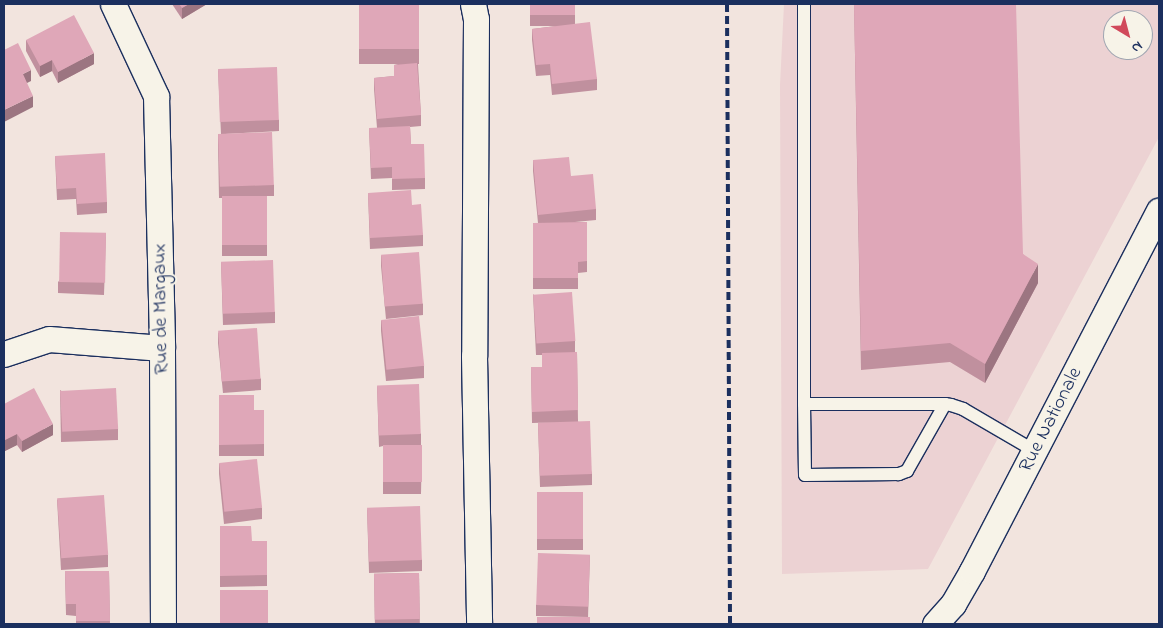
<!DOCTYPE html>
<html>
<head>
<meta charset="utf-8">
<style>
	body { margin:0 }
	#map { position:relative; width:1163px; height:628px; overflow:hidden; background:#f2e4de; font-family:"Indie Flower",sans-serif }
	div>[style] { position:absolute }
	.built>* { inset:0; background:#ecd2d3 }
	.roads { filter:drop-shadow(1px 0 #1b2f5e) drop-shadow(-1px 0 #1b2f5e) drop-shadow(0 1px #1b2f5e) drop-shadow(0 -1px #1b2f5e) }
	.service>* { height:12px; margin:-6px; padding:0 6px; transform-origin:6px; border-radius:6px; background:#f7f3e8 }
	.minor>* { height:25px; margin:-12.5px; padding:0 12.5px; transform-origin:12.5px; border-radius:12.5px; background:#f7f3e8 }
	.rail>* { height:4px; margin-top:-2px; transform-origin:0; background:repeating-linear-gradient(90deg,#1b2f5e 0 8px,transparent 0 12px) }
	.wall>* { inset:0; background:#c0909e; transform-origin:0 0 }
	.shaded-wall>* { inset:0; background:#9c7581 }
	.building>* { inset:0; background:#dfa7b8; transform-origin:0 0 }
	span { translate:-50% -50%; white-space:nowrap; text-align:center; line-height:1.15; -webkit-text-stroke:4px #f7f3e8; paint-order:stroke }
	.street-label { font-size:20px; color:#1b2f5e }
	.frame { position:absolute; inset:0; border:5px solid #1b2f5e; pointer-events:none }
	.north { position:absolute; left:1103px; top:10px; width:50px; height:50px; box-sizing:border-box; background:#f7f3e8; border:1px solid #9fa5b1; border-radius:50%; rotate:143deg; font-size:14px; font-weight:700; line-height:20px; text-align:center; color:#1b2f5e }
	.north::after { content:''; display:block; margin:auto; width:18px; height:22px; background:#d1495b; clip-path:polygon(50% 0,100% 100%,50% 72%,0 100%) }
</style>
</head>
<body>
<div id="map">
	<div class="built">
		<i style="clip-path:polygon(evenodd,784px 4px,1159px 4px,1159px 137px,928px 569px,782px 574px,780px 85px,784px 4px,1113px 20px,1143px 20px,1143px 50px,1113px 50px,1113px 20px)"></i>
	</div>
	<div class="roads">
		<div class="service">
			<i style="left:804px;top:4px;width:400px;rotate:90deg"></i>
			<i style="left:945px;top:404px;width:77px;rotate:119.6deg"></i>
			<i style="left:907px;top:471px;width:9px;rotate:159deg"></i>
			<i style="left:899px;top:474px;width:94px;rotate:179.4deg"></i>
			<i style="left:805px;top:475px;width:71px;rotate:-90.8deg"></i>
			<i style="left:804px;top:404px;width:141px"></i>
			<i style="left:945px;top:404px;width:6px;rotate:9deg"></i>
			<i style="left:951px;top:405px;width:13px;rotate:18deg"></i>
			<i style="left:963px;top:409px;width:83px;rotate:30.3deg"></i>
		</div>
		<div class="minor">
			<i style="left:113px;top:4px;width:102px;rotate:64.9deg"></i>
			<i style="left:156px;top:96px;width:252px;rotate:88.6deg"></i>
			<i style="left:162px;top:348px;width:276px;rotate:89.8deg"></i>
			<i style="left:473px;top:4px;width:15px;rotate:79deg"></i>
			<i style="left:476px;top:19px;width:337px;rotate:90.3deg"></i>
			<i style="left:474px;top:356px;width:268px;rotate:88.9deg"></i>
			<i style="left:4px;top:354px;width:47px;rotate:-18.4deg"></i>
			<i style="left:49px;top:339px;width:113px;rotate:4.6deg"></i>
			<i style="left:935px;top:624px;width:27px;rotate:-48deg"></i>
			<i style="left:953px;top:604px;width:38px;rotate:-60deg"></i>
			<i style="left:972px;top:571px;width:406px;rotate:-62.6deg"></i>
		</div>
	</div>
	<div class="rail">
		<i style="left:727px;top:4px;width:620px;rotate:89.72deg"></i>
	</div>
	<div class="wall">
		<i style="clip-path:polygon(172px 4px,207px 4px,182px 19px)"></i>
		<i style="clip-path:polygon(359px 4px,419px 4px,419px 64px,418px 64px,421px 115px,421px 126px,410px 127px,411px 144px,425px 178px,425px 189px,392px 190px,392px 178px,371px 179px,369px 128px,377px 128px,374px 89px,374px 78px,394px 76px,394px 65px,398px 64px,359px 64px)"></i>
		<i style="clip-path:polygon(530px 4px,575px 4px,575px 24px,597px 79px,597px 90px,552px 95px,550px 75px,536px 76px,532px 40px,532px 29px,556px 26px,530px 26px)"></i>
		<i style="clip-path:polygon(854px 4px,1023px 254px,1038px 283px,985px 383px,950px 362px,861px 370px)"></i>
		<i style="clip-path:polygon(26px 40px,94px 64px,58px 83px,52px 71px,40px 77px,26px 51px)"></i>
		<i style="clip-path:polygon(218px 70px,279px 120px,279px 131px,225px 134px,274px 185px,274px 196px,267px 196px,267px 256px,222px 256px,222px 198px,219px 198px,218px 145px,218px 134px,221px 134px)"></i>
		<i style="clip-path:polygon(55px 156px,107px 202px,107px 213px,77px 215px,76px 199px,57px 200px)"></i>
		<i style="clip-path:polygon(533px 160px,571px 176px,596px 209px,596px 220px,575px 222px,587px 222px,587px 272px,578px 273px,578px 289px,533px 289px,533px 223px,538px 223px,533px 171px)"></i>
		<i style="clip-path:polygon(368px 193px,412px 205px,423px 235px,423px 246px,370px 249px)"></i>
		<i style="clip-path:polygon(106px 233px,104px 295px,58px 293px,58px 282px)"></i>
		<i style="clip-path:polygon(381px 255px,423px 304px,423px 315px,386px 319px,381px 266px)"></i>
		<i style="clip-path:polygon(221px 262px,275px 312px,275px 323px,223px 325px)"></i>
		<i style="clip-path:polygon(533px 294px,575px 341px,575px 352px,577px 352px,578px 421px,592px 474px,592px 485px,540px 487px,538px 423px,567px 422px,532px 423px,531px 367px,542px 367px,542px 355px,536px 355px)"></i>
		<i style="clip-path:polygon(381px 320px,424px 366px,424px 378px,386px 381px,381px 331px)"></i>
		<i style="clip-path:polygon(218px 332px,261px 379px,261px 390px,223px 393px,218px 343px)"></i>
		<i style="clip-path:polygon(377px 386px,421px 434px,421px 445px,411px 445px,422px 445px,421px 494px,383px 494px,383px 446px,379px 447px)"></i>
		<i style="clip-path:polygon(60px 390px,118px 429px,118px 440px,61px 442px)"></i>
		<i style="clip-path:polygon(219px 395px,254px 410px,264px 410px,264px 456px,219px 456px)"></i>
		<i style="clip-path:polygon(4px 404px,53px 435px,22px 452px,17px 445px,5px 451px,4px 449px)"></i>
		<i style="clip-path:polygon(219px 463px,262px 508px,262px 519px,224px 524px,219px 474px)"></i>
		<i style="left:537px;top:492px;width:46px;height:58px"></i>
		<i style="clip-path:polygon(57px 499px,108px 555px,108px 567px,61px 570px)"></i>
		<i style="clip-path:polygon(367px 509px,422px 560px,422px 571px,369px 573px)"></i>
		<i style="clip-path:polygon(220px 526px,252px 541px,267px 541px,267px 586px,220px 587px)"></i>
		<i style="clip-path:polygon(590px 555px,588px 617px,536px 616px,536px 605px)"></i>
		<i style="clip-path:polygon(65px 571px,109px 571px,110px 624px,76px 624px,76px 616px,66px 615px)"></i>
		<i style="left:419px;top:573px;width:51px;height:45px;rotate:89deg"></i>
	</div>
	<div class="shaded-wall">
		<i style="clip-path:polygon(189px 4px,207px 4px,182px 19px,182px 8px)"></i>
		<i style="clip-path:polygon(94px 53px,94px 64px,58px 83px,58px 72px)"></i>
		<i style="clip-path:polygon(52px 60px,52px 71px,40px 77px,40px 66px)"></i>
		<i style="clip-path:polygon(31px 70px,31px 81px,23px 85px,23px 74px)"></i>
		<i style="clip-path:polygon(33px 96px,33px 107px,4px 122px,4px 110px)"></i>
		<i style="clip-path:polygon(1038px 264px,1038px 283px,985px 383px,985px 364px)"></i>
		<i style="clip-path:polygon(53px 424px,53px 435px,22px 452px,22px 441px)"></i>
		<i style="clip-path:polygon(17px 434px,17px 445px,5px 451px,5px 440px)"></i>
	</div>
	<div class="building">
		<i style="clip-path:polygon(179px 4px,189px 4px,182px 8px)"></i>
		<i style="left:359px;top:4px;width:60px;height:45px"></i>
		<i style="left:530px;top:4px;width:45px;height:11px"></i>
		<i style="clip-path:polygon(854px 4px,1016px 4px,1023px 254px,1038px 264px,985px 364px,950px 343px,861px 351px)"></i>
		<i style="clip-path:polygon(74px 15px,94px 53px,58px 72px,52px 60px,40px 66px,26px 40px)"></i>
		<i style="clip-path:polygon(590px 22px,597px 79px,552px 84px,550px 64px,536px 65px,532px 29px)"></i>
		<i style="clip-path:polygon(18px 43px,31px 70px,23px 74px,33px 96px,4px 110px,4px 50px)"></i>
		<i style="clip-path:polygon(417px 63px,421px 115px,377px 119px,374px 78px,394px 76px,394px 65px)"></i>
		<i style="left:277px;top:67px;width:53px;height:59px;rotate:88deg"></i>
		<i style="clip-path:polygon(410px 126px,411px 144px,424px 144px,425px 178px,392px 179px,392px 167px,371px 168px,369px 128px)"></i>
		<i style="left:272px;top:132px;width:53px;height:54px;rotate:88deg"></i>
		<i style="clip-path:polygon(105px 153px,107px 202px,77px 204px,76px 188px,57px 189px,55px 156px)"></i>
		<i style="clip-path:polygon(569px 157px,571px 176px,593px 174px,596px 209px,538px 215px,533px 160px)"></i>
		<i style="clip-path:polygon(411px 190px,412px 205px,421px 204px,423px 235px,370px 238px,368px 193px)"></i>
		<i style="left:222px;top:196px;width:45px;height:49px"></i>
		<i style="clip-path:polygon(587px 222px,587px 261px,578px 262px,578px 278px,533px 278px,533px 223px)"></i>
		<i style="left:60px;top:232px;width:46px;height:50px;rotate:1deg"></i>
		<i style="left:419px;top:252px;width:52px;height:38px;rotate:86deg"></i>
		<i style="left:273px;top:260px;width:52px;height:52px;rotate:88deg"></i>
		<i style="left:572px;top:292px;width:49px;height:39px;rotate:86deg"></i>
		<i style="left:419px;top:316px;width:50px;height:38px;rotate:84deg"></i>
		<i style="left:257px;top:328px;width:51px;height:39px;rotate:86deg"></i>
		<i style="clip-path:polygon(577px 352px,578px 410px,532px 412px,531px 367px,542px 367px,542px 353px)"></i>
		<i style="left:419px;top:384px;width:50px;height:42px;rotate:88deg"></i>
		<i style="clip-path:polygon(34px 388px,53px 424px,22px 441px,17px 434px,5px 440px,4px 438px,4px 404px)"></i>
		<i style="left:116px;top:388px;width:41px;height:56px;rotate:87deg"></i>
		<i style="clip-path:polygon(219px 395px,254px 395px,254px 410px,264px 410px,264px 444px,219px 445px)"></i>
		<i style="left:590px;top:421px;width:53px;height:52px;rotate:88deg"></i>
		<i style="left:383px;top:445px;width:39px;height:37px"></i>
		<i style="left:257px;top:459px;width:49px;height:38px;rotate:84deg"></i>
		<i style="left:537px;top:492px;width:46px;height:47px"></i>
		<i style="left:104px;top:495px;width:60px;height:47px;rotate:86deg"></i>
		<i style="left:420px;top:506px;width:54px;height:53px;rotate:88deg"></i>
		<i style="clip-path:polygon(220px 526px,251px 526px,252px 541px,267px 541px,267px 575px,220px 576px)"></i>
		<i style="left:538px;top:553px;width:52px;height:52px;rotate:2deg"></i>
		<i style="clip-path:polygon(65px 571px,109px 571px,110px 621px,76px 621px,76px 604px,66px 604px)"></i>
		<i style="left:419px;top:573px;width:46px;height:45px;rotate:89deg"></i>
		<i style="left:268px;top:590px;width:34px;height:48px;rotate:90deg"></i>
		<i style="left:537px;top:617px;width:53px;height:7px"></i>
	</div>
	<div class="street-label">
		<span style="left:161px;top:309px;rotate:-91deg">Rue de Margaux</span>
		<span style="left:1051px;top:420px;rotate:-63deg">Rue Nationale</span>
	</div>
	<div class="frame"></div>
	<div class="north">N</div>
</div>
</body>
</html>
